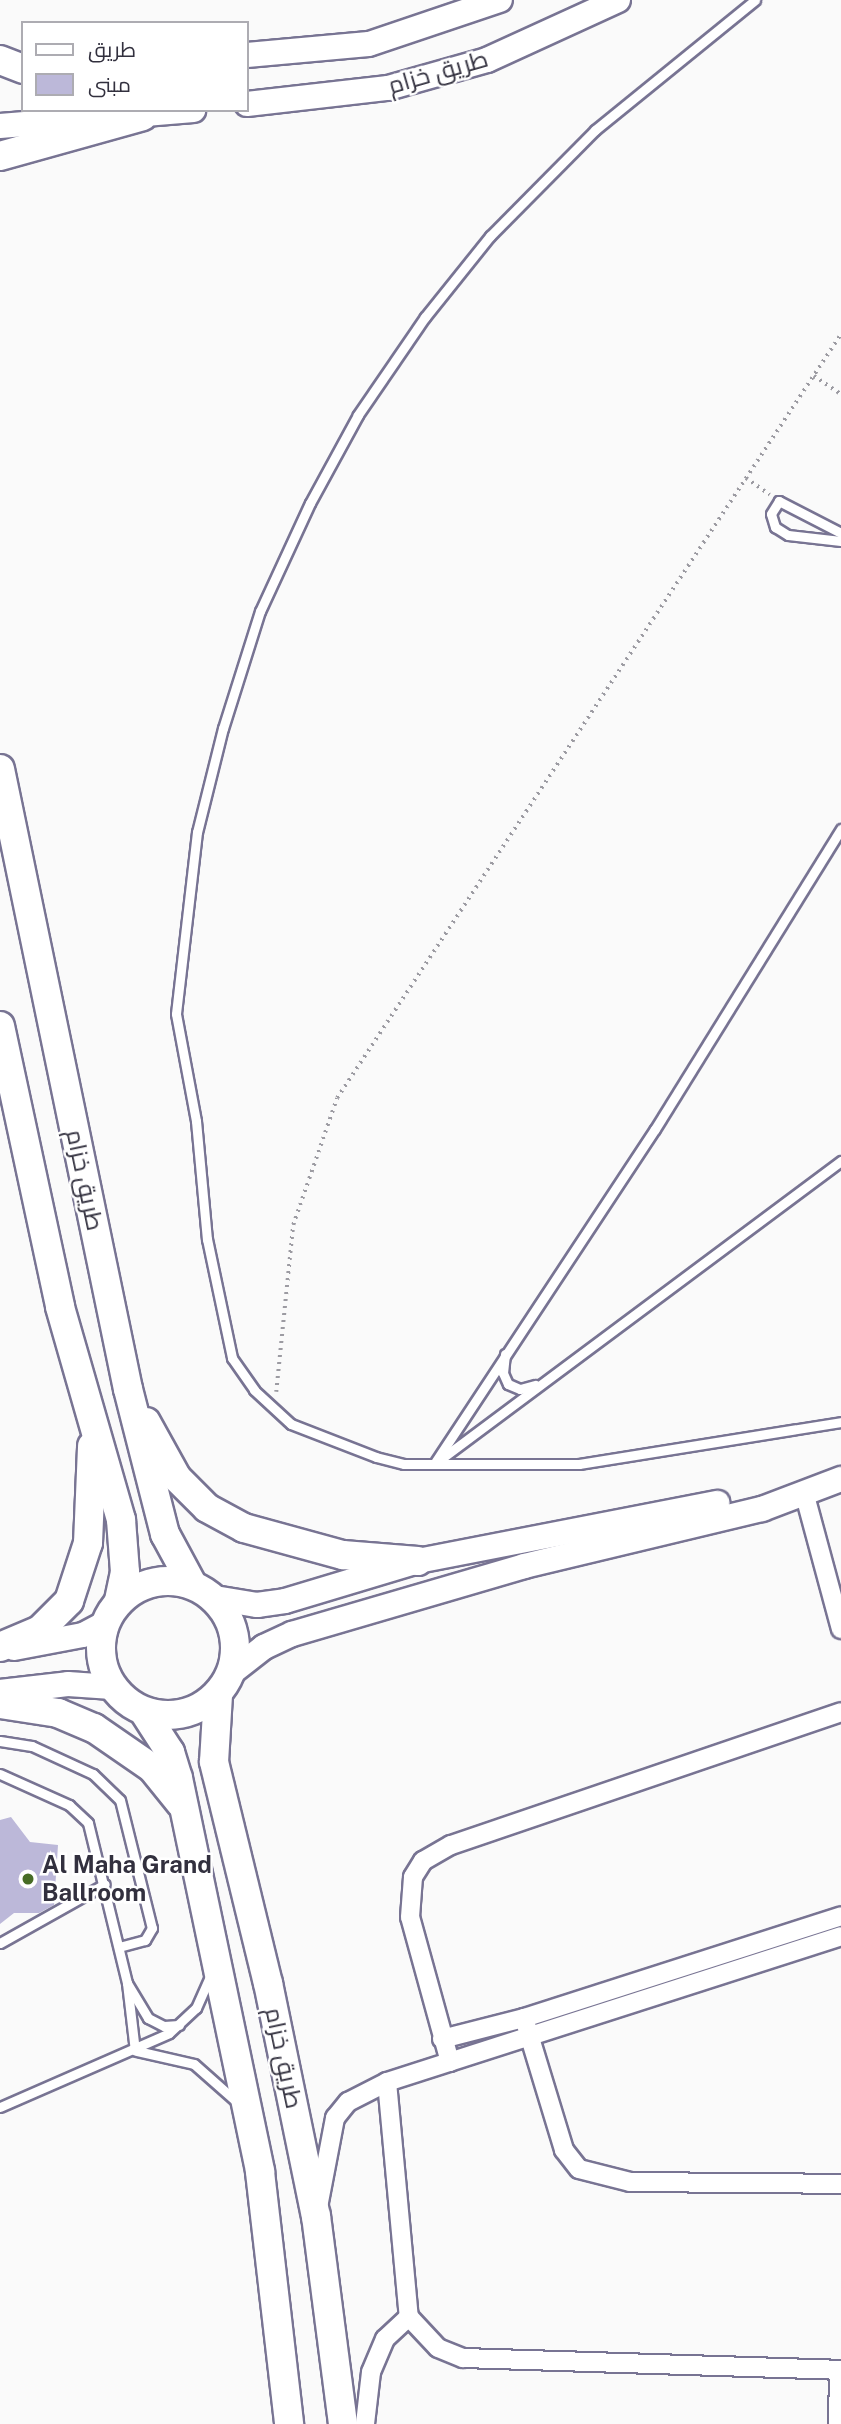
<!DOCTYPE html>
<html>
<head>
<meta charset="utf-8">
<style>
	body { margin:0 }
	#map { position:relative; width:841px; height:2424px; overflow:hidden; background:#fafafa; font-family:"Public Sans",Cairo,sans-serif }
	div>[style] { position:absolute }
	.building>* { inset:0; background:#bcb8d9 }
	.path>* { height:3.5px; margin-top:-1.75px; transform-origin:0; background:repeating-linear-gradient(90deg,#9c9ba2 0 2px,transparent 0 7px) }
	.roads { filter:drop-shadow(2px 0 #787493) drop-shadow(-2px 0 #787493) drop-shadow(0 2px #787493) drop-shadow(0 -2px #787493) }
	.lane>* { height:9px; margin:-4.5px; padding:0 4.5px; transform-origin:4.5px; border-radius:4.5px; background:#fff }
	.street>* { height:18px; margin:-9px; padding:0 9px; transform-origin:9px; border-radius:9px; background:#fff }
	.secondary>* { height:24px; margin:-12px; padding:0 12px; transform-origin:12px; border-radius:12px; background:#fff }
	.primary>* { height:28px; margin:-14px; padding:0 14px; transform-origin:14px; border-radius:14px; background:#fff }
	.primary>.ring { margin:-14px; padding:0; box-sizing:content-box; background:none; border:28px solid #fff; border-radius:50% }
	.dots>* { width:19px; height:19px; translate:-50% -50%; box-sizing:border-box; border:4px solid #fff; border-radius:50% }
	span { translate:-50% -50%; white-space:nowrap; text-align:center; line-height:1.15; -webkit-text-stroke:5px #fff; paint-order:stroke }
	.street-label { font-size:24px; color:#32303e }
	.poi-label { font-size:24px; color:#32303e; font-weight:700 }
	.left { translate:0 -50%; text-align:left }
	.legend { position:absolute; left:21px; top:21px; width:228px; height:91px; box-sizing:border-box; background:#fff; border:2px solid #adacb2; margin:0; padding:9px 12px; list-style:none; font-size:21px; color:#32303e }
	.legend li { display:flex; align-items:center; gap:14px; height:35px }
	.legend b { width:35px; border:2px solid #adacb2 }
</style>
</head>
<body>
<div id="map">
	<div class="building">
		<i style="clip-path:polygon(11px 1817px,30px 1842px,58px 1845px,54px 1905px,39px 1913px,14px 1913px,0 1924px,0 1820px)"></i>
	</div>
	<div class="path">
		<i style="left:814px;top:376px;width:32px;rotate:34deg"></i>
		<i style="left:746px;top:478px;width:29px;rotate:35deg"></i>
		<i style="left:276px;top:1392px;width:168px;rotate:-84.2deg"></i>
		<i style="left:293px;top:1225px;width:134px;rotate:-70.9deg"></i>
		<i style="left:337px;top:1098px;width:915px;rotate:-56.59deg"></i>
	</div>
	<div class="roads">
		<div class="lane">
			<i style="left:755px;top:0;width:206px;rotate:140.9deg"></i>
			<i style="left:595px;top:130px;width:149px;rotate:134.7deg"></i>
			<i style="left:490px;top:236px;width:104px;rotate:128.7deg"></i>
			<i style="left:425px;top:317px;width:119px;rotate:124.4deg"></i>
			<i style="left:358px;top:415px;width:100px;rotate:118.6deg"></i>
			<i style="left:310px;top:503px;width:119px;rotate:114.8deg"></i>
			<i style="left:260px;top:611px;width:123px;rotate:107.5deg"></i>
			<i style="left:223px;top:728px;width:107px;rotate:104deg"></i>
			<i style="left:197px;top:832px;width:183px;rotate:96.6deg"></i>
			<i style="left:176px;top:1014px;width:109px;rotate:79.4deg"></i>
			<i style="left:196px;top:1121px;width:119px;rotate:84.7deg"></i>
			<i style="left:207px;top:1239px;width:122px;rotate:78.1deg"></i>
			<i style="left:232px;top:1358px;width:39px;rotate:55deg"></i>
			<i style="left:254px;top:1390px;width:50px;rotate:42.6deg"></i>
			<i style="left:291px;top:1424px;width:91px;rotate:21.2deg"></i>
			<i style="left:376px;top:1457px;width:29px;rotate:14deg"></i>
			<i style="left:404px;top:1464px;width:175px"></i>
			<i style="left:579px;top:1464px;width:265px;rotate:-9.1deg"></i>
			<i style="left:841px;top:533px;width:70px;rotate:-152.7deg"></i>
			<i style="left:779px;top:501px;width:15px;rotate:122deg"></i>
			<i style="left:771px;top:514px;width:14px;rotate:73deg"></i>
			<i style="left:775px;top:527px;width:15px;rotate:32deg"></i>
			<i style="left:788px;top:535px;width:53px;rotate:6.5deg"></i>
			<i style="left:505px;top:1354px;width:19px;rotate:96deg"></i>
			<i style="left:503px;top:1373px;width:12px;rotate:66deg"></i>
			<i style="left:508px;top:1384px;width:13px;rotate:23deg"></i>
			<i style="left:520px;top:1389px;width:16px;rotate:-15deg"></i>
			<i style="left:441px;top:1459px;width:499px;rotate:-36.7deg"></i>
			<i style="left:434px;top:1464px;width:401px;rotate:-56.6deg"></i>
			<i style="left:655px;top:1129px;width:353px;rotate:-58.2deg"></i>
			<i style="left:0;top:1741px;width:32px;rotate:9deg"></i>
			<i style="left:32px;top:1746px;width:67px;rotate:24.7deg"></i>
			<i style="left:93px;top:1774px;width:37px;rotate:44deg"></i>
			<i style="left:120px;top:1800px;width:132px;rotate:76deg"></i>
			<i style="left:152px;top:1928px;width:14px;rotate:120deg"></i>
			<i style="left:145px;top:1940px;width:27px;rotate:165deg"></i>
			<i style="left:0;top:1774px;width:76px;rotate:24.2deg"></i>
			<i style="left:69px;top:1805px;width:26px;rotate:43deg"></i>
			<i style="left:88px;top:1823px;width:165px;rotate:76.3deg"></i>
			<i style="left:127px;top:1983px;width:68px;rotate:83.3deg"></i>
			<i style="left:0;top:1943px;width:120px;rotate:-29.3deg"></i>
			<i style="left:127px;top:1983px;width:41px;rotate:59deg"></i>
			<i style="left:148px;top:2018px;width:18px;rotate:27deg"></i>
			<i style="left:164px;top:2026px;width:15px;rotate:-4deg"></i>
			<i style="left:137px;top:2051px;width:58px;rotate:12.8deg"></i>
			<i style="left:194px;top:2064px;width:56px;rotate:41.4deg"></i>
			<i style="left:0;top:2107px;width:184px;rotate:-23.6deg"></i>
			<i style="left:169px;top:2033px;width:37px;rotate:-43deg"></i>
			<i style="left:196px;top:2008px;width:35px;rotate:-66deg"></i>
		</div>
		<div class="street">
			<i style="left:804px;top:1492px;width:142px;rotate:74.9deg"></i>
			<i style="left:524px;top:2018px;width:138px;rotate:73.1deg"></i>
			<i style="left:564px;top:2150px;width:24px;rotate:52deg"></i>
			<i style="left:579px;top:2169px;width:53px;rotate:14.3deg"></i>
			<i style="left:630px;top:2182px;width:211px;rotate:0.5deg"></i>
			<i style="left:442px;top:2039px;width:85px;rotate:-14.4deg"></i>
			<i style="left:524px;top:2018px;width:333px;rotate:-17.8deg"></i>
			<i style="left:450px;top:2062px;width:150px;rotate:-105.4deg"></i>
			<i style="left:410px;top:1917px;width:40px;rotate:-85.7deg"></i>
			<i style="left:413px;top:1877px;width:19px;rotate:-58deg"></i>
			<i style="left:423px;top:1861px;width:32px;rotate:-30deg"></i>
			<i style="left:451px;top:1845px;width:412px;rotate:-18.8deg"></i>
			<i style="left:387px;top:2082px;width:236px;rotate:84.7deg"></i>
			<i style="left:409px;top:2317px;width:42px;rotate:46.9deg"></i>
			<i style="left:438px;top:2348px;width:27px;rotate:22deg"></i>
			<i style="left:463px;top:2358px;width:378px;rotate:1.8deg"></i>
			<i style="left:319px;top:2202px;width:86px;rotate:-79.2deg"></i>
			<i style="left:335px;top:2118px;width:21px;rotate:-51deg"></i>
			<i style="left:348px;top:2102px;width:44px;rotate:-27.1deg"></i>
			<i style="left:387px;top:2082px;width:477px;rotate:-17.8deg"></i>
			<i style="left:365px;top:2424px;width:52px;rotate:-83.4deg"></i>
			<i style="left:371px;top:2372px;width:36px;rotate:-67deg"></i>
			<i style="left:385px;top:2339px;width:33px;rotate:-43deg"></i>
			<i style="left:838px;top:2424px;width:54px;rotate:-88.9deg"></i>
		</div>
		<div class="secondary">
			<i style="left:247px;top:55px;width:122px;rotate:-5.2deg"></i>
			<i style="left:369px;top:44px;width:138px;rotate:-18.6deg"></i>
			<i style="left:247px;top:104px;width:142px;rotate:-6.5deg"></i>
			<i style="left:388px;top:88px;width:103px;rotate:-15.8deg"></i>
			<i style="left:487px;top:60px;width:144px;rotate:-24.6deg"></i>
			<i style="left:0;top:126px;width:194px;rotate:-4.7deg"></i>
			<i style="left:215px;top:1598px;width:43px;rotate:9.5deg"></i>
			<i style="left:257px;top:1605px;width:28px;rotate:-8deg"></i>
			<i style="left:285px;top:1601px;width:139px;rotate:-16.7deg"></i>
			<i style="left:418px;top:1561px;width:305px;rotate:-11deg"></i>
			<i style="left:14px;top:1648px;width:70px;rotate:-10.7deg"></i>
			<i style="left:83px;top:1635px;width:24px;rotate:-28deg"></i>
			<i style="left:232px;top:1672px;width:41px;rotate:-38deg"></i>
			<i style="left:264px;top:1647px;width:31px;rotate:-25deg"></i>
			<i style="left:292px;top:1634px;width:242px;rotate:-16.3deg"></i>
			<i style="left:524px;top:1566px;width:245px;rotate:-13.5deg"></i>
			<i style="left:762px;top:1509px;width:85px;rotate:-20.8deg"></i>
			<i style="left:0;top:1692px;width:68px;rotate:-6.7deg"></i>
			<i style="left:68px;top:1684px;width:44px;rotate:3.9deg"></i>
		</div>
		<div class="primary">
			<i style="left:0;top:60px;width:25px;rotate:21deg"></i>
			<i style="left:0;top:156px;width:148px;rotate:-15.6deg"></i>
			<i style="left:0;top:769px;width:633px;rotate:78.34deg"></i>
			<i style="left:128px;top:1389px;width:150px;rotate:75.7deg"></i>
			<i style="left:165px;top:1534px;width:57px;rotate:61.6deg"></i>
			<i style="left:0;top:1026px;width:287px;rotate:77.9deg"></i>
			<i style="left:60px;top:1307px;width:222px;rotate:74deg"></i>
			<i style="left:121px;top:1520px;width:52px;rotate:85.6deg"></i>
			<i style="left:125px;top:1572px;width:30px;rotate:102deg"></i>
			<i style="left:146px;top:1422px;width:64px;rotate:61deg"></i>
			<i style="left:177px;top:1478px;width:42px;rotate:45deg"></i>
			<i style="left:207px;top:1508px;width:42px;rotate:28.4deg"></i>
			<i style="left:244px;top:1528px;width:103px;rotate:15.3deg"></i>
			<i style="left:343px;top:1555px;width:75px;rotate:4.6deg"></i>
			<i class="ring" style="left:101px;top:1581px;width:106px;height:106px"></i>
			<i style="left:0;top:1647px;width:43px;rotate:-23deg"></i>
			<i style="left:40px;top:1630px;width:41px;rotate:-45deg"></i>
			<i style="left:69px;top:1601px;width:61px;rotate:-71.9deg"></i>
			<i style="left:88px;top:1543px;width:97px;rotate:-87.6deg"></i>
			<i style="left:218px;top:1695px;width:67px;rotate:93.4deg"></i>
			<i style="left:214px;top:1762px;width:228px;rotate:76.3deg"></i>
			<i style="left:268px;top:1983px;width:238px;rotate:78.4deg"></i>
			<i style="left:316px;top:2216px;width:210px;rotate:82.6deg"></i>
			<i style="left:0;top:1704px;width:59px;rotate:8.8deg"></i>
			<i style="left:58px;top:1713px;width:39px;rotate:23deg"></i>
			<i style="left:94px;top:1728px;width:70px;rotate:34.6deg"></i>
			<i style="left:152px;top:1768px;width:46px;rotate:51.1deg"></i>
			<i style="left:144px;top:1712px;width:48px;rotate:57deg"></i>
			<i style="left:170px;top:1752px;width:27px;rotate:73deg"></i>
			<i style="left:178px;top:1778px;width:402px;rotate:78.2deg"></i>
			<i style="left:260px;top:2172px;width:254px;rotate:83.4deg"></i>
		</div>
	</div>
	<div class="dots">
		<i style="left:28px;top:1879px;background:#476c26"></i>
	</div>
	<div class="street-label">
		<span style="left:438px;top:72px;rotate:-16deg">طريق خزام</span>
		<span style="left:85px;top:1180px;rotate:78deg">طريق خزام</span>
		<span style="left:284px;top:2058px;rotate:78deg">طريق خزام</span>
	</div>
	<div class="poi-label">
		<span class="left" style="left:42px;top:1879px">Al Maha Grand<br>Ballroom</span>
	</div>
	<ul class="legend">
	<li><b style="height:9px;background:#fff"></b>طريق</li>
	<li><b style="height:19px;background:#bcb8d9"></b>مبنى</li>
	</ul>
</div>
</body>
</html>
